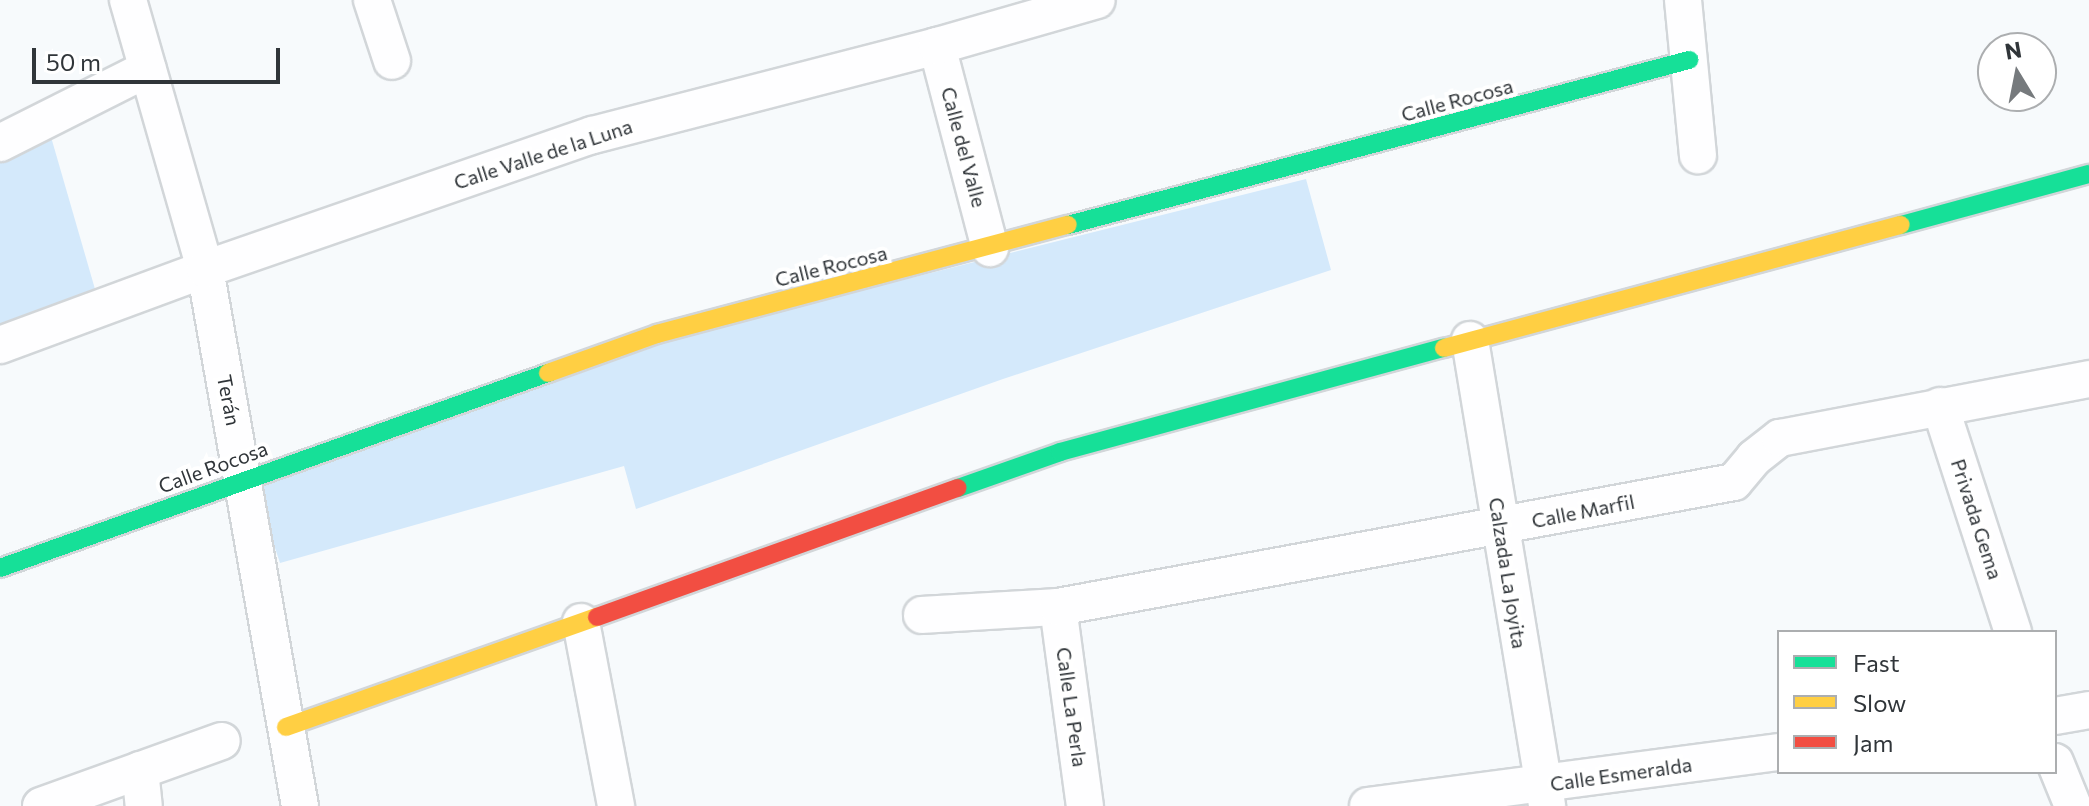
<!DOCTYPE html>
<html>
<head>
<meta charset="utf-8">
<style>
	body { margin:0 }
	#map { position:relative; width:2089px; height:806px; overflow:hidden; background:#f7fafc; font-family:Commissioner,sans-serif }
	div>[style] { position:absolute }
	.green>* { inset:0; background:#d4e9fb }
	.roads { filter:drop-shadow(2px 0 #d2d6d9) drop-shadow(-2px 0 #d2d6d9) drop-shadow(0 2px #d2d6d9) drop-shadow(0 -2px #d2d6d9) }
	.street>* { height:36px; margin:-18px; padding:0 18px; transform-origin:18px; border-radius:18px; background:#fefeff }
	.fast>* { height:18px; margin:-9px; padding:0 9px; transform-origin:9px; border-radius:9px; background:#16e098 }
	.slow>* { height:18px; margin:-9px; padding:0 9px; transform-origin:9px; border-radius:9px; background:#ffcf43 }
	.jam>* { height:18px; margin:-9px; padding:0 9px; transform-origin:9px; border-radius:9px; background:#f24e42 }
	span { translate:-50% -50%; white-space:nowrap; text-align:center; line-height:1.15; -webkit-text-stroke:8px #fff; paint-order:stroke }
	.street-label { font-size:20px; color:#303539 }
	.legend { position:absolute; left:1777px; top:630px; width:280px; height:144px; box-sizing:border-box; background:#fff; border:2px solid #acaeb0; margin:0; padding:10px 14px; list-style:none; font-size:24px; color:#303539 }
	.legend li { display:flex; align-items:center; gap:16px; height:40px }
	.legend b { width:40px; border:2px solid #acaeb0 }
	.north { position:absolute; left:1977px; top:32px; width:80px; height:80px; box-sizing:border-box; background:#fff; border:2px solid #acaeb0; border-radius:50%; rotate:350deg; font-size:22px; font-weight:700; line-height:32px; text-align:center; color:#303539 }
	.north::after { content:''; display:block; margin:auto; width:28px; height:36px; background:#767a7d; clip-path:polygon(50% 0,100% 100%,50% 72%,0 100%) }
	.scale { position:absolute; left:32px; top:48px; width:248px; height:36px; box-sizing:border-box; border:4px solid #303539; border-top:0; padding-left:10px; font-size:24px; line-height:28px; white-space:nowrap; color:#303539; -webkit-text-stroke:6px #fff; paint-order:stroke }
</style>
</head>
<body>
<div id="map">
	<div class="green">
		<i style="clip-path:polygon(49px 130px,97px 296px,0 334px,0 154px)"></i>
		<i style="clip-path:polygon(1306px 179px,1331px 270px,1003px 379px,636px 509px,624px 466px,280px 563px,253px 482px,655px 342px)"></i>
	</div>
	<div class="roads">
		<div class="street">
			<i style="left:128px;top:0;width:280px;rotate:74deg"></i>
			<i style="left:205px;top:269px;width:545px;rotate:79.97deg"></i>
			<i style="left:372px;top:0;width:64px;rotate:71.8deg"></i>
			<i style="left:1683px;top:0;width:156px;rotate:84.5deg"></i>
			<i style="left:937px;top:46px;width:209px;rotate:75.3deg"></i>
			<i style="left:0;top:143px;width:165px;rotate:-26.7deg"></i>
			<i style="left:1470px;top:340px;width:472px;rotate:80.6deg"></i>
			<i style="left:0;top:345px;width:219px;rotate:-20.3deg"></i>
			<i style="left:205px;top:269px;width:410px;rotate:-19.1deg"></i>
			<i style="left:593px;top:135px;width:355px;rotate:-14.5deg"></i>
			<i style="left:937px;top:46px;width:166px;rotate:-16deg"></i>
			<i style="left:1940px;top:406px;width:237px;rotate:72.1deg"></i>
			<i style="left:1058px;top:607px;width:201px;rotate:82.3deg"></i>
			<i style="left:922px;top:615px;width:136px;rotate:-3.4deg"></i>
			<i style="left:1058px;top:607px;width:687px;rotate:-10.48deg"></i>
			<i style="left:1734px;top:482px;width:31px;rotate:-50deg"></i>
			<i style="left:1754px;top:458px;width:33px;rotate:-38deg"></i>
			<i style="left:1780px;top:438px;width:315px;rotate:-10.8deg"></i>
			<i style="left:581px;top:622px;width:187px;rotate:79.2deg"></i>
			<i style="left:2055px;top:716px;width:35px;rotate:-10deg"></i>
			<i style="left:2055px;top:762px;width:48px;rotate:67.8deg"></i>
			<i style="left:140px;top:770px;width:36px;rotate:84deg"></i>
			<i style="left:41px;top:806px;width:192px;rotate:-19.8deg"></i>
			<i style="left:1368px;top:806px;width:415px;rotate:-7.5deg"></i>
		</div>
		<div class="fast">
			<i style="left:1068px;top:225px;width:643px;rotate:-14.88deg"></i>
			<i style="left:1901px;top:225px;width:195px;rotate:-15.2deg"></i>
			<i style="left:958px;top:488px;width:108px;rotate:-19.4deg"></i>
			<i style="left:1060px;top:452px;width:398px;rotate:-15.2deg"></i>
			<i style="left:0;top:568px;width:582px;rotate:-19.59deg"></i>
		</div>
		<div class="slow">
			<i style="left:1444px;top:348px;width:473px;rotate:-15.1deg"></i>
			<i style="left:548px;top:373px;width:116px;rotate:-19.7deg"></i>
			<i style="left:657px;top:334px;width:425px;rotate:-14.9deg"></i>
			<i style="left:286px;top:727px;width:330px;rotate:-19.5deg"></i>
		</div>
		<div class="jam">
			<i style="left:597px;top:617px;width:383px;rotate:-19.7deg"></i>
		</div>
	</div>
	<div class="street-label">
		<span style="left:1457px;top:100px;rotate:-15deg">Calle Rocosa</span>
		<span style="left:964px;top:147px;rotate:75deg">Calle del Valle</span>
		<span style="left:543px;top:154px;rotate:-18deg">Calle Valle de la Luna</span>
		<span style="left:831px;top:266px;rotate:-14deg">Calle Rocosa</span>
		<span style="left:229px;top:400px;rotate:79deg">Terán</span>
		<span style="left:213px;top:467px;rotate:-20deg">Calle Rocosa</span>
		<span style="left:1583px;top:511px;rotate:-11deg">Calle Marfil</span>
		<span style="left:1977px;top:519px;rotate:72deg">Privada Gema</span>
		<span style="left:1508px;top:573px;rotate:81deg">Calzada La Joyita</span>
		<span style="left:1072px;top:707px;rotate:82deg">Calle La Perla</span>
		<span style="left:1621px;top:774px;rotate:-8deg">Calle Esmeralda</span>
	</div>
	<ul class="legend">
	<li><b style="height:10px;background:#16e098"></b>Fast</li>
	<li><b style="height:10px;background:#ffcf43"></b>Slow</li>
	<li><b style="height:10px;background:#f24e42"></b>Jam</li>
	</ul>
	<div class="north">N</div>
	<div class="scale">50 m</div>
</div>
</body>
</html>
